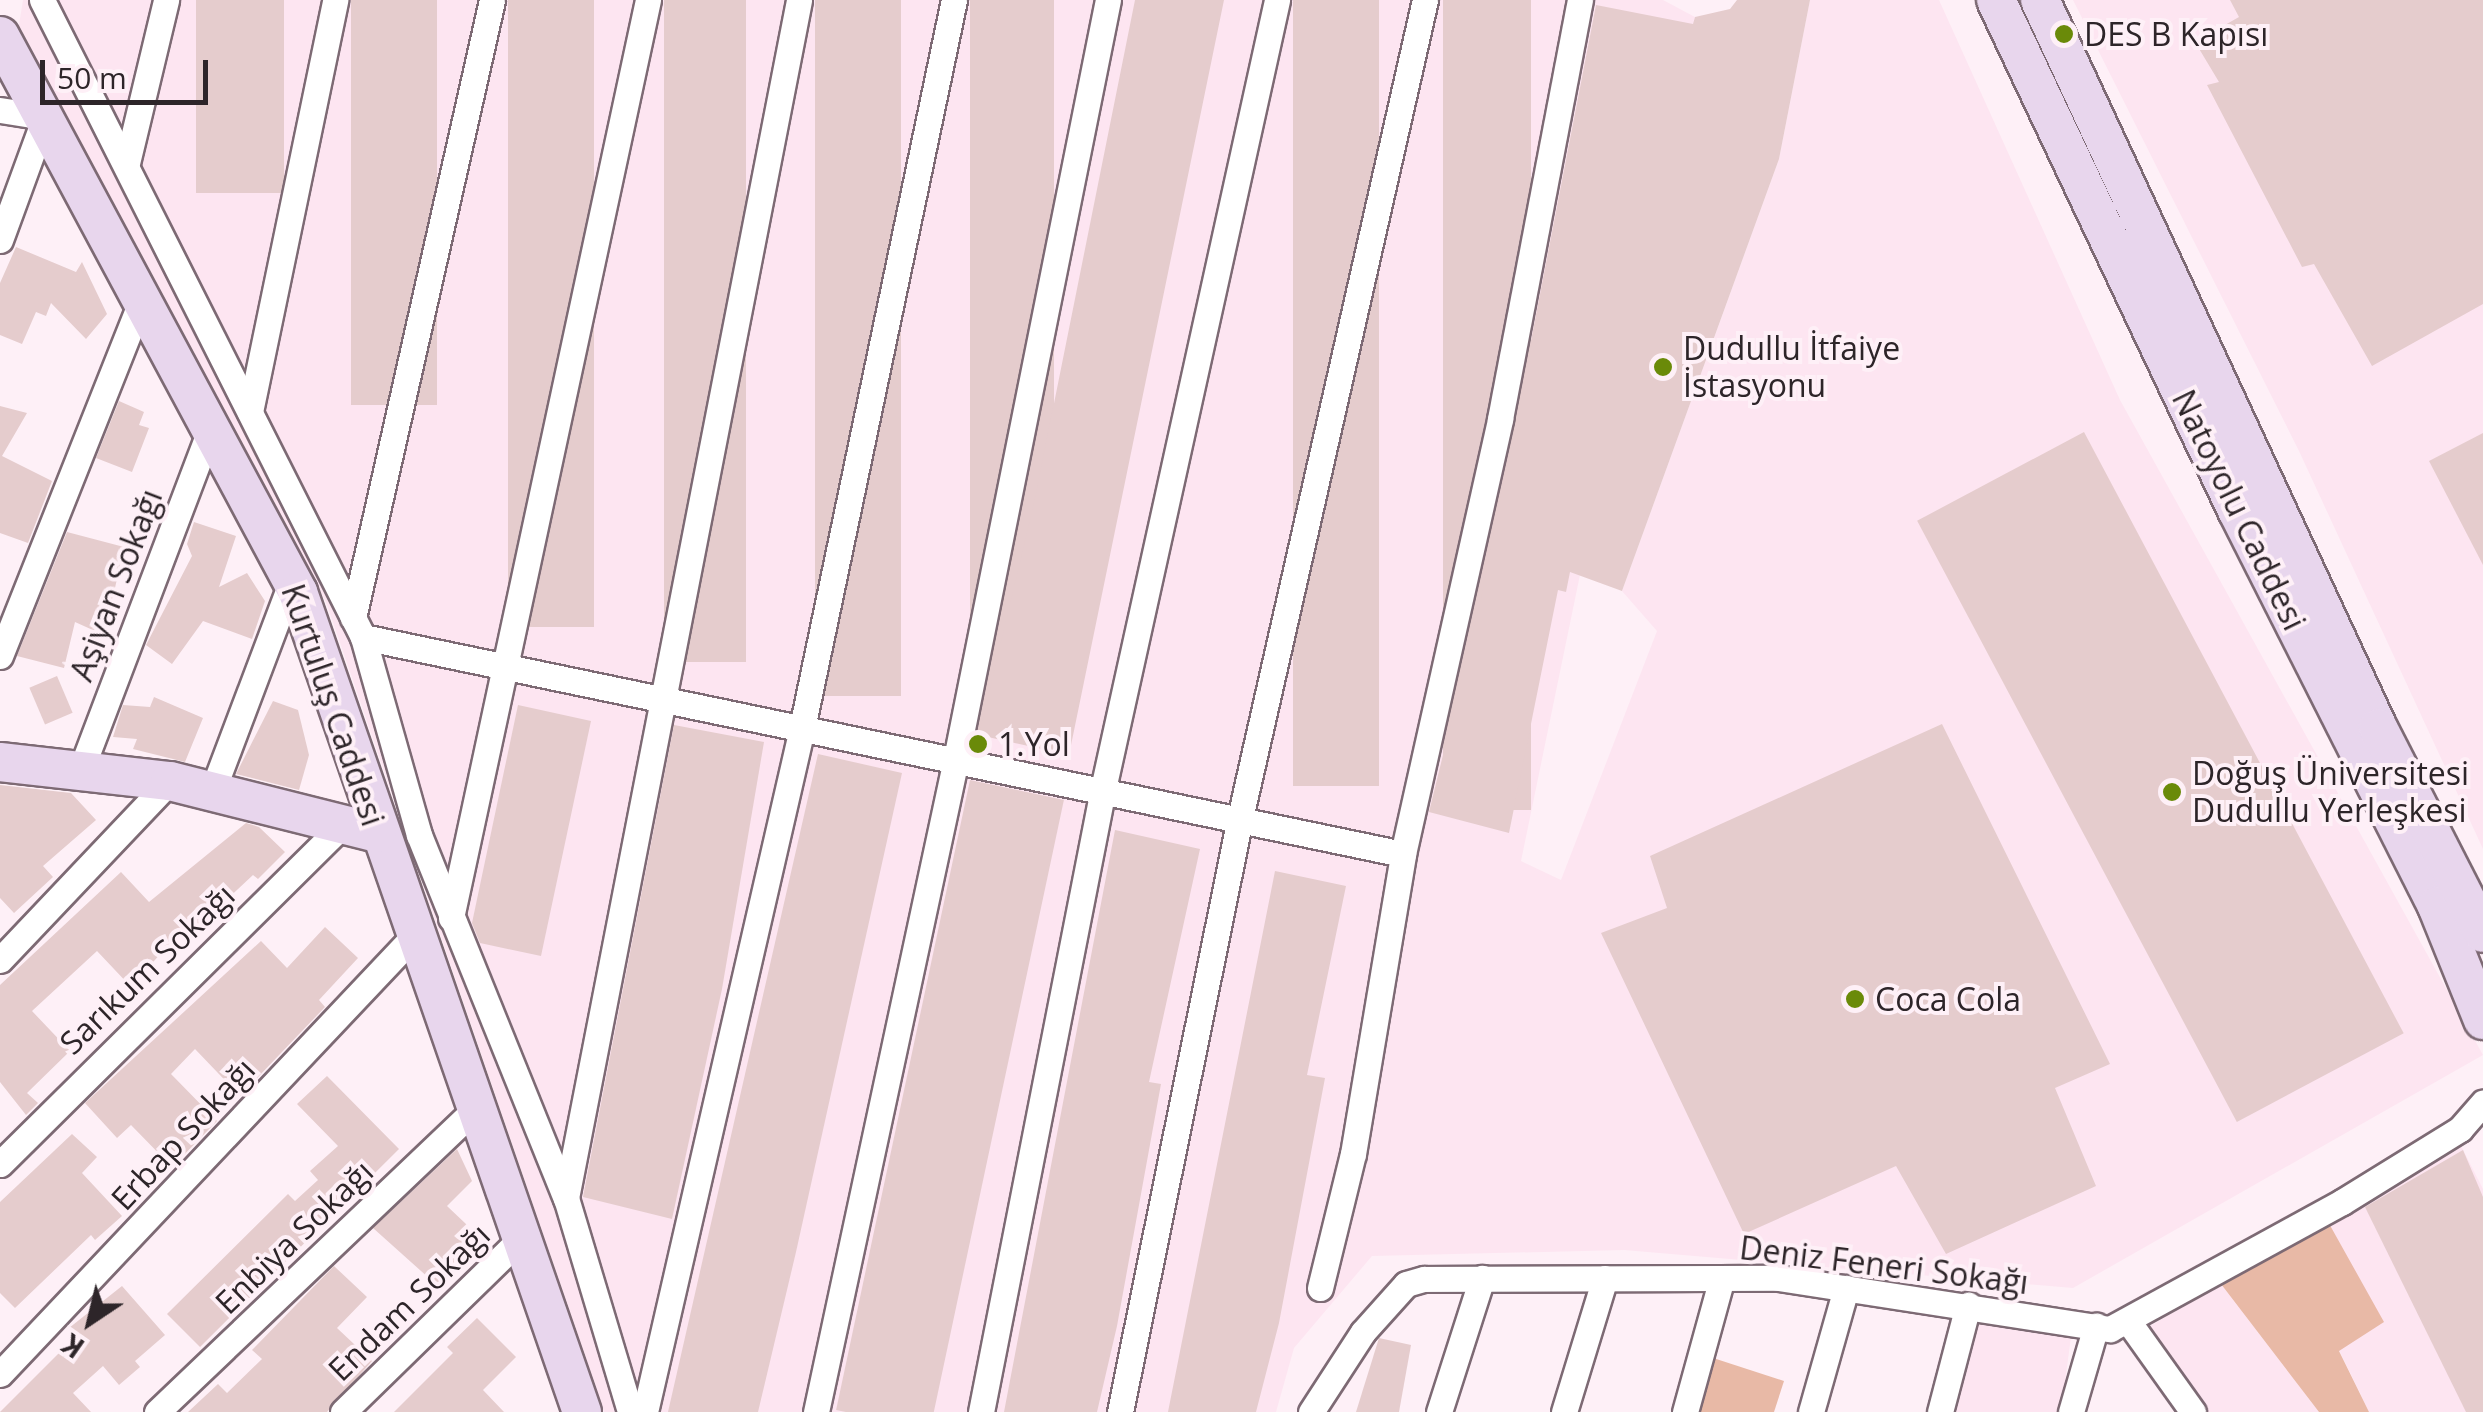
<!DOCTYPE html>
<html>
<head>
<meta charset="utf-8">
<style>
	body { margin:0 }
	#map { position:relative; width:2483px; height:1412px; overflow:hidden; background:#fef0f7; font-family:"Open Sans",sans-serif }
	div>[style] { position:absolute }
	.built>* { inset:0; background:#fde5f1 }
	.green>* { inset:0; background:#e8b9a6 }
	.building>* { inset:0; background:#e5cccd; transform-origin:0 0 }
	.roads { filter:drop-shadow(2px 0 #7d6a74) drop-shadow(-2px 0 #7d6a74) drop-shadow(0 2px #7d6a74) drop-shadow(0 -2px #7d6a74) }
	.street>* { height:25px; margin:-12.5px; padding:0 12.5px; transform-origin:12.5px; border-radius:12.5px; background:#fff }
	.secondary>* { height:38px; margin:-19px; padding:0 19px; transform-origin:19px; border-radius:19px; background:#e8d6ed }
	.dots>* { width:28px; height:28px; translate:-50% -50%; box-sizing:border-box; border:5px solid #fef0f7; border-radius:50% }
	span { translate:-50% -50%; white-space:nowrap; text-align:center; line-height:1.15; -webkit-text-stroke:8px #fef0f7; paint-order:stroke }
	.poi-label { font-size:32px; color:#2d2529 }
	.left { translate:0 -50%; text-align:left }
	.street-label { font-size:32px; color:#2d2529 }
	.north { position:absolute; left:40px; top:1272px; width:100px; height:100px; -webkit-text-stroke:8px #fef0f7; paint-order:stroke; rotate:215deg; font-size:28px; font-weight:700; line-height:40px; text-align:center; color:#2d2529 }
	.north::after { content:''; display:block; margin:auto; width:35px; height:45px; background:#2d2529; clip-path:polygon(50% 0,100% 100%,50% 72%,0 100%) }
	.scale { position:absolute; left:40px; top:60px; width:168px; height:45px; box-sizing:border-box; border:5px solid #2d2529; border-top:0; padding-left:12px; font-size:30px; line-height:35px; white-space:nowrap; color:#2d2529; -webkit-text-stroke:8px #fef0f7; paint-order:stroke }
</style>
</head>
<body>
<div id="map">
	<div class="built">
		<i style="clip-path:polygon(23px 0,1663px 0,1695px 17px,1521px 861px,1561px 880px,1657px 631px,1622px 591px,1779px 159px,1810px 0,1939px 0,2120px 400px,2483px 1055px,2073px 1288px,1624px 1250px,1372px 1256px,1294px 1348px,1276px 1412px,604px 1412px,326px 602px,18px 31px)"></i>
		<i style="clip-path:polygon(2073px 0,2483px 0,2483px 849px,2299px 451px)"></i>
		<i style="clip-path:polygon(2457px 1138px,2483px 1189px,2483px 1412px,2369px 1412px,2339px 1350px,2322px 1211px)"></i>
		<i style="clip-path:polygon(2221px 1284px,2319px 1412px,2206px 1412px,2142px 1331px)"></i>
		<i style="clip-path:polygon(1950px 1319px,2071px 1337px,2061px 1412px,1928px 1412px)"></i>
	</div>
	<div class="green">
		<i style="clip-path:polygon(2322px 1211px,2384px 1322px,2339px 1351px,2369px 1412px,2319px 1412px,2221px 1284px)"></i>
		<i style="clip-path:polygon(1707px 1356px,1784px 1381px,1774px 1412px,1692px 1412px)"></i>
	</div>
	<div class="building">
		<i style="left:196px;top:0;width:88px;height:193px"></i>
		<i style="left:351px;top:0;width:86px;height:405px"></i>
		<i style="left:508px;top:0;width:86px;height:627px"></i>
		<i style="left:664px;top:0;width:82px;height:662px"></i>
		<i style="left:815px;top:0;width:86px;height:696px"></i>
		<i style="left:970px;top:0;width:84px;height:730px"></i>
		<i style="clip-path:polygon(1135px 0,1224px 0,1069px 755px,979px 735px,1034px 503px)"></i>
		<i style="left:1293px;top:0;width:86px;height:786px"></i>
		<i style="left:1443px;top:0;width:88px;height:810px"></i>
		<i style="clip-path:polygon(1737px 0,1810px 0,1779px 159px,1622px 591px,1570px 572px,1566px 592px,1558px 590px,1509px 833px,1429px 812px,1480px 604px,1596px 5px,1693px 24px,1695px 17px,1730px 9px)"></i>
		<i style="clip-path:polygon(2230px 0,2483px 0,2483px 304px,2372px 366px,2314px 264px,2302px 267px,2207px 85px,2219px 82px,2195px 42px,2239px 17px)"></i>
		<i style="clip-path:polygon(16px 247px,76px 272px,82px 262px,107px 314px,86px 339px,51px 303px,46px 316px,36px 312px,22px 344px,0 335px,0 283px)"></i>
		<i style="clip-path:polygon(119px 401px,144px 412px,139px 425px,149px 428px,132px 472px,96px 458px)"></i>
		<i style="clip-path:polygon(0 406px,27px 413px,2px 456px,52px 481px,28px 543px,0 533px)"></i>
		<i style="left:2084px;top:432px;width:681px;height:189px;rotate:62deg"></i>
		<i style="clip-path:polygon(2483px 433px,2483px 565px,2429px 461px)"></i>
		<i style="clip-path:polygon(194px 522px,236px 536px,219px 587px,247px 573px,265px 601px,252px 639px,203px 621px,172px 664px,146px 645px,192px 556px,187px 544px)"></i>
		<i style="clip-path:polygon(67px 532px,124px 547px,113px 597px,95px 631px,75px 622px,64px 668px,17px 656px)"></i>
		<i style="left:57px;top:676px;width:40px;height:30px;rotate:67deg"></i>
		<i style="clip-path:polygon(154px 697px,203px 718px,185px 762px,133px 749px,137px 739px,113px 737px,123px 705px,150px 707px)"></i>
		<i style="clip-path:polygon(273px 701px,298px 710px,309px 755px,299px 790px,236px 774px)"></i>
		<i style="clip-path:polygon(518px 705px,591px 721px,541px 956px,480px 943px,472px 923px)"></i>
		<i style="clip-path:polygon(1942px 724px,2110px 1064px,2055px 1088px,2096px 1186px,1946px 1254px,1896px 1166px,1744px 1234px,1601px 933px,1667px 908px,1650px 856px)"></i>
		<i style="clip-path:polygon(674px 725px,764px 742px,722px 989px,672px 1219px,583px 1197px)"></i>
		<i style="clip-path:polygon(818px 754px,902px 773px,796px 1252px,758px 1412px,668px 1412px)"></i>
		<i style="left:970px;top:780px;width:96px;height:644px;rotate:12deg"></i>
		<i style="clip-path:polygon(0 785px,71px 793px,96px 820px,43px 866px,53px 877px,14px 913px,0 898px)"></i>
		<i style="clip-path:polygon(246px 823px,259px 827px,285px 852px,258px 879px,253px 875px,191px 933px,185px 926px,131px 987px,97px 951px,32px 1011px,70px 1051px,27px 1093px,38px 1103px,26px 1115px,0 1082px,0 985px,121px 872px,149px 902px)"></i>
		<i style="clip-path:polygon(1115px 830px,1200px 849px,1149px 1082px,1161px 1084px,1117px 1326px,1097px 1412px,1004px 1412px)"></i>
		<i style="clip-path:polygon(1275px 871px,1346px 886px,1307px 1075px,1325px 1078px,1279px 1323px,1256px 1412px,1168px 1412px)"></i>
		<i style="clip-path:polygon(325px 927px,358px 958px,319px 1000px,325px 1007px,240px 1096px,195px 1049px,171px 1074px,217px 1121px,172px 1167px,131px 1125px,117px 1138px,85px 1103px,261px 941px,287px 968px)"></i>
		<i style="clip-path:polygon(327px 1076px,399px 1149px,200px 1347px,167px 1314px,288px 1194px,295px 1201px,318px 1180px,310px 1171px,338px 1146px,297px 1104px)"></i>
		<i style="clip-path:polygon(72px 1134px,97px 1157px,82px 1173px,122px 1216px,95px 1240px,91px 1235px,15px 1308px,0 1293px,0 1202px)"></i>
		<i style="clip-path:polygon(457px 1149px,472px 1181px,447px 1206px,485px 1242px,440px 1288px,373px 1228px)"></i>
		<i style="clip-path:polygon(2463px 1150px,2483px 1197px,2483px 1412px,2466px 1412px,2365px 1207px)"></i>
		<i style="clip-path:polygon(334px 1266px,367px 1297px,337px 1328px,372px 1361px,327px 1412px,188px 1412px,218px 1384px,227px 1393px,262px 1359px,252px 1350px)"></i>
		<i style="clip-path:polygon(122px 1286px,165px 1335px,135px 1361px,140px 1367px,119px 1385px,103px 1366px,73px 1393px,91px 1412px,0 1412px,76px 1336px,69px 1328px)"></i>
		<i style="clip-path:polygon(477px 1318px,516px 1357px,483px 1390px,504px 1412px,394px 1412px,453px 1353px,447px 1347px)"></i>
		<i style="clip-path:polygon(1379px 1338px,1411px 1345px,1399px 1412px,1356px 1412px)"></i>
	</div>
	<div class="roads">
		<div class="street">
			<i style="left:42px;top:0;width:713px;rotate:63.26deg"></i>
			<i style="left:363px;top:637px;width:206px;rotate:74.2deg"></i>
			<i style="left:419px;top:835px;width:392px;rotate:68deg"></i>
			<i style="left:566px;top:1198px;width:223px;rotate:73.3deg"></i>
			<i style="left:0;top:110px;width:46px;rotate:8.8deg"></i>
			<i style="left:45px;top:117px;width:131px;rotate:110.1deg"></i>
			<i style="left:127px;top:163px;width:168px;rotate:-76.5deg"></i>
			<i style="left:250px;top:412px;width:421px;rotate:-78.3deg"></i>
			<i style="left:353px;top:618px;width:633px;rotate:-77.32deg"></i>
			<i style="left:363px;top:637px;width:1062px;rotate:11.79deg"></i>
			<i style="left:0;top:656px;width:387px;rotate:-68.3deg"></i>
			<i style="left:82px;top:767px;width:364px;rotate:-69.2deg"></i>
			<i style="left:212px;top:792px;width:227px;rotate:-69.3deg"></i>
			<i style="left:451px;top:918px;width:939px;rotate:-77.89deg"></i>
			<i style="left:0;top:960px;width:247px;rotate:-46.5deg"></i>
			<i style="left:0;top:1164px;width:482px;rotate:-44.7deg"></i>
			<i style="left:566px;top:1198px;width:1220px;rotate:-78.99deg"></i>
			<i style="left:1320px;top:1288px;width:138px;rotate:-76.2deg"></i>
			<i style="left:1353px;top:1154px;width:304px;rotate:-80.5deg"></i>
			<i style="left:1403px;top:854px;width:446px;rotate:-77.4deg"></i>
			<i style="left:1500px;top:419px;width:427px;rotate:-79.2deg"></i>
			<i style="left:2128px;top:1321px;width:112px;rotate:54.5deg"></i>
			<i style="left:0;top:1374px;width:600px;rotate:-46.62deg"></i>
			<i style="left:157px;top:1412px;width:439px;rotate:-43.6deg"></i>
			<i style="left:343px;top:1412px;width:249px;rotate:-44.3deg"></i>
			<i style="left:645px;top:1412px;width:702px;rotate:-77.07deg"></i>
			<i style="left:802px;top:728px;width:744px;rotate:-78.21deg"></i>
			<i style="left:816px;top:1412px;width:668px;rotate:-77.9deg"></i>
			<i style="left:956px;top:759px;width:774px;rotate:-78.68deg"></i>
			<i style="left:981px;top:1412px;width:635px;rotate:-78.92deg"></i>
			<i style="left:1103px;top:789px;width:808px;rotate:-77.56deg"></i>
			<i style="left:1120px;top:1412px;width:606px;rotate:-78.58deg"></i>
			<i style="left:1240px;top:818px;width:839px;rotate:-77.26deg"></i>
			<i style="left:1311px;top:1412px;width:95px;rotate:-57deg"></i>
			<i style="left:1363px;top:1332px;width:64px;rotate:-48.1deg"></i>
			<i style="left:1406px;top:1284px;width:19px;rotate:-16deg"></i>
			<i style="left:1424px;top:1279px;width:355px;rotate:-0.2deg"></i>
			<i style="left:1779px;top:1278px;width:335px;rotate:8.8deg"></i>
			<i style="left:2110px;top:1329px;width:264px;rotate:-28.7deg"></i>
			<i style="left:2342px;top:1202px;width:139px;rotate:-31.7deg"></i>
			<i style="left:2460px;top:1129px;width:35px;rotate:-49deg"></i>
			<i style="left:1439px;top:1412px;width:141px;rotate:-72.2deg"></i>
			<i style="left:1564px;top:1412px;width:140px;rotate:-73deg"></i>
			<i style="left:1685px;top:1412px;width:139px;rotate:-74.6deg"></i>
			<i style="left:1811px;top:1412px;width:129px;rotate:-74.2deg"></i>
			<i style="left:1940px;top:1412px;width:111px;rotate:-75.3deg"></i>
			<i style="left:2071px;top:1412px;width:90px;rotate:-73.8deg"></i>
		</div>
		<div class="secondary">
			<i style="left:1996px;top:0;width:564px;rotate:64.71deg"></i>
			<i style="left:2237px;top:510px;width:444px;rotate:63.2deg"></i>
			<i style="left:2437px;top:906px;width:123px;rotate:68deg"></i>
			<i style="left:2040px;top:0;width:803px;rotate:65.1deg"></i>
			<i style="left:2378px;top:728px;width:230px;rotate:62.9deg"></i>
			<i style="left:0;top:36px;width:631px;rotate:61.81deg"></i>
			<i style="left:298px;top:592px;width:868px;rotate:70.9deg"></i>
			<i style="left:0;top:762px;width:171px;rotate:6.4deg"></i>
			<i style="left:170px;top:781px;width:213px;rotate:14.1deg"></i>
		</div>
	</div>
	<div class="dots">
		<i style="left:2064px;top:34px;background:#6a8a09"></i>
		<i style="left:1663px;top:367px;background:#6a8a09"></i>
		<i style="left:978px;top:744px;background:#6a8a09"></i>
		<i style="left:2172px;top:792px;background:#6a8a09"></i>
		<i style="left:1855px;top:999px;background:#6a8a09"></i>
	</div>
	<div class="poi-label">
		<span class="left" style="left:2084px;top:34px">DES B Kapısı</span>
		<span class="left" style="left:1683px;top:367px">Dudullu İtfaiye<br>İstasyonu</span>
		<span class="left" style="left:998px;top:744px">1.Yol</span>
		<span class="left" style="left:2192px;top:792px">Doğuş Üniversitesi<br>Dudullu Yerleşkesi</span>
		<span class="left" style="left:1875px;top:999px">Coca Cola</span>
	</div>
	<div class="street-label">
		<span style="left:2239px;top:510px;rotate:64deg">Natoyolu Caddesi</span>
		<span style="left:116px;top:585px;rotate:-69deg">Aşiyan Sokağı</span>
		<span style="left:333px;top:705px;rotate:71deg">Kurtuluş Caddesi</span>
		<span style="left:147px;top:969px;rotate:-44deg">Sarıkum Sokağı</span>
		<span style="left:183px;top:1134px;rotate:-47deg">Erbap Sokağı</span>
		<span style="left:294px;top:1237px;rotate:-44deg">Enbiya Sokağı</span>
		<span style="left:1884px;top:1265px;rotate:7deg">Deniz Feneri Sokağı</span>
		<span style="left:409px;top:1302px;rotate:-44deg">Endam Sokağı</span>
	</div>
	<div class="north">K</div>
	<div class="scale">50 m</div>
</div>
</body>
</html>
